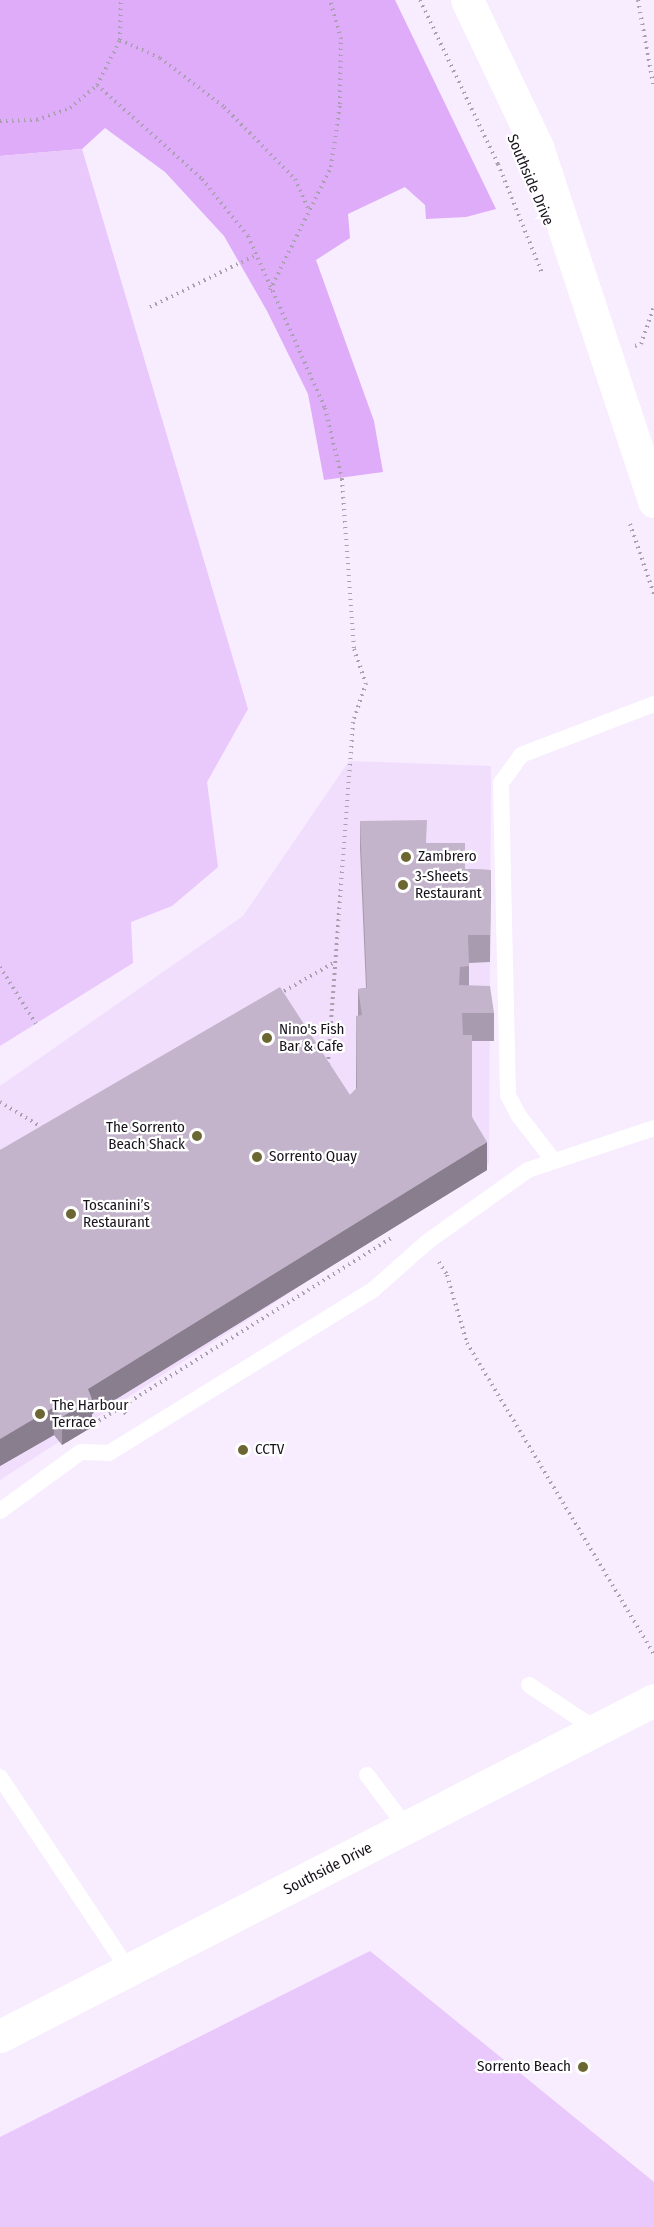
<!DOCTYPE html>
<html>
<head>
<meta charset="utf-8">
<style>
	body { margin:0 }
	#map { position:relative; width:654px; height:2227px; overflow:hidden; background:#f8ecff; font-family:"Fira Sans Condensed",sans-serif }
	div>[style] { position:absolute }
	.built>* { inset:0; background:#f1defc }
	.green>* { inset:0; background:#dfacf9 }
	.water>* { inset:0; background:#e9c8fb }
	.path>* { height:4px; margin-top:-2px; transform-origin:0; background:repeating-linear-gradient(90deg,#a99fae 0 1.5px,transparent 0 6px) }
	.service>* { height:16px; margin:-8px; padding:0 8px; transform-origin:8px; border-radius:8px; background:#fff }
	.minor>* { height:33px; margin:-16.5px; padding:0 16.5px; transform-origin:16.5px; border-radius:16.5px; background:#fff }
	.wall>* { inset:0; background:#a89baf }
	.shaded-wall>* { inset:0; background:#887e8e }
	.building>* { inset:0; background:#c3b4cb }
	.dots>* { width:16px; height:16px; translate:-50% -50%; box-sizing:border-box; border:3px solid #fff; border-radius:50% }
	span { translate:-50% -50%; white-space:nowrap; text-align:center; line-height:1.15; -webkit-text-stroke:4.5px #fff; paint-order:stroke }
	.street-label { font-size:15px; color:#19131c }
	.poi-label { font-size:15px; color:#19131c }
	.left { translate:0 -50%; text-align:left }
	.right { translate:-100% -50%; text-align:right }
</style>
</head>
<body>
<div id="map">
	<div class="built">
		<i style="clip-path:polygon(349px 761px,491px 766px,489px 1164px,0 1480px,0 1086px,243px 916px)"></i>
	</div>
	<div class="green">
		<i style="clip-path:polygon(0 0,395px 0,496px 209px,466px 217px,426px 219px,425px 205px,405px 187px,348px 214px,350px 238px,316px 260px,374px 421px,383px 472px,324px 480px,308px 394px,267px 311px,224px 236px,165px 172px,105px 128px,82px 149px,0 156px)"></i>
	</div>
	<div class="water">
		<i style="clip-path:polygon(82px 149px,248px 709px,207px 782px,218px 867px,172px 906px,131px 922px,133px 963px,0 1046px,0 156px)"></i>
		<i style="clip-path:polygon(370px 1951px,654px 2182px,654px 2227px,0 2227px,0 2137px)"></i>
	</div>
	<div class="path">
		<i style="left:420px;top:0;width:182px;rotate:64.6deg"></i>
		<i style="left:498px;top:164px;width:118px;rotate:68deg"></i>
		<i style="left:638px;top:0;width:90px;rotate:79.8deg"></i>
		<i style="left:120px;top:40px;width:44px;rotate:24.2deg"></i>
		<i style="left:160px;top:58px;width:81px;rotate:37.4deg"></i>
		<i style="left:224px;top:107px;width:101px;rotate:45.4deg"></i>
		<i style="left:295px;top:179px;width:36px;rotate:66deg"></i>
		<i style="left:97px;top:85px;width:141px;rotate:41.8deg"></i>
		<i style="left:202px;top:179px;width:73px;rotate:51.1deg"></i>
		<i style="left:248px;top:236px;width:188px;rotate:65.9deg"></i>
		<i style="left:325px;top:408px;width:73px;rotate:76.5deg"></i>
		<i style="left:342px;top:479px;width:170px;rotate:86deg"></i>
		<i style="left:354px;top:649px;width:36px;rotate:71deg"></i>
		<i style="left:366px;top:683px;width:41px;rotate:108.4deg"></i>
		<i style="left:353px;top:722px;width:344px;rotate:94.2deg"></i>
		<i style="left:0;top:121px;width:37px;rotate:-2deg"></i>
		<i style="left:37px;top:120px;width:35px;rotate:-20deg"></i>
		<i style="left:70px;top:108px;width:35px;rotate:-40deg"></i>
		<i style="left:97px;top:85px;width:51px;rotate:-62.9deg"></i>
		<i style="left:120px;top:40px;width:40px;rotate:-88.6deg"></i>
		<i style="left:270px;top:290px;width:137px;rotate:-63.6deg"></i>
		<i style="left:331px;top:167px;width:64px;rotate:-81.9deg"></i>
		<i style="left:340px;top:104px;width:65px;rotate:-89.1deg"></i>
		<i style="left:341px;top:39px;width:41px;rotate:-105.8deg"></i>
		<i style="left:150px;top:307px;width:118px;rotate:-26.1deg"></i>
		<i style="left:635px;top:346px;width:6px;rotate:-18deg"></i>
		<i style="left:641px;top:344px;width:39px;rotate:-71deg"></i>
		<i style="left:630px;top:524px;width:74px;rotate:71.1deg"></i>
		<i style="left:0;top:967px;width:67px;rotate:57.7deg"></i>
		<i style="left:279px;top:994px;width:64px;rotate:-29.7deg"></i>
		<i style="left:0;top:1102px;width:50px;rotate:31.2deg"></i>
		<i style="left:439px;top:1262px;width:15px;rotate:58deg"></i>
		<i style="left:447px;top:1275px;width:71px;rotate:73.6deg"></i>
		<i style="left:467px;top:1343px;width:363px;rotate:59deg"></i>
		<i style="left:116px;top:1397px;width:22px;rotate:60deg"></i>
		<i style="left:89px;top:1427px;width:358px;rotate:-32deg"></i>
	</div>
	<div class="service">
		<i style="left:553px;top:1160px;width:56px;rotate:-127.7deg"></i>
		<i style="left:519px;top:1116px;width:24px;rotate:-118deg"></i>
		<i style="left:508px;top:1095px;width:312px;rotate:-91.3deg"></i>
		<i style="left:501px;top:783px;width:34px;rotate:-54deg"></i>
		<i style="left:521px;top:755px;width:142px;rotate:-21deg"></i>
		<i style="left:0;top:1511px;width:100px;rotate:-36.1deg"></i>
		<i style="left:81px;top:1452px;width:28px;rotate:2deg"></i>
		<i style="left:109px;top:1453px;width:310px;rotate:-31.7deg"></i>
		<i style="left:373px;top:1290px;width:72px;rotate:-41.6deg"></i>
		<i style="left:427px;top:1242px;width:124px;rotate:-35.5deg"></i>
		<i style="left:528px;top:1170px;width:133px;rotate:-18.4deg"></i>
		<i style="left:529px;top:1685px;width:82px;rotate:33.5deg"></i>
		<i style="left:367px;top:1775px;width:66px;rotate:53deg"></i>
		<i style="left:0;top:1777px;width:234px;rotate:56.3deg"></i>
	</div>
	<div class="minor">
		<i style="left:467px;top:0;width:163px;rotate:64.5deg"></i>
		<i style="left:537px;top:147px;width:373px;rotate:71.7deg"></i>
		<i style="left:0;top:2036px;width:735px;rotate:-27.19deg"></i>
	</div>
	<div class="wall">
		<i style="clip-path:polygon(360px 821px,427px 843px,465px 869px,491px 870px,490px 962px,469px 963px,469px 986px,494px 1013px,494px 1041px,472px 1041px,472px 1117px,487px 1170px,92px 1414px,92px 1427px,62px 1445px,54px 1435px,0 1466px,0 1150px,350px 1095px,356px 1089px,356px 1016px,358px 1016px,358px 989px,366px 988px,360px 849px)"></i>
	</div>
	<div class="shaded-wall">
		<i style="clip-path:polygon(487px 1142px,487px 1170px,92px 1414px,92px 1427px,62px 1445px,62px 1417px,88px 1389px)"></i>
		<i style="clip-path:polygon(54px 1407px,54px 1435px,0 1466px,0 1439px)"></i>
	</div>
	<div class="building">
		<i style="clip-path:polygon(427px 820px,426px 843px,465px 843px,465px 869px,491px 870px,490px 935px,468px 935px,469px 966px,460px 967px,459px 985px,490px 986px,494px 1013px,462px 1013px,463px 1035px,472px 1035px,472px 1117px,487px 1142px,88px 1389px,92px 1399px,62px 1417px,54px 1407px,0 1439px,0 1150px,280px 987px,350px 1095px,357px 1088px,356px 1016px,362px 1015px,358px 989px,367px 988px,360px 821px)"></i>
	</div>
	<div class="dots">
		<i style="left:406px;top:857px;background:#6b6632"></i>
		<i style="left:403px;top:885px;background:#6b6632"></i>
		<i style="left:267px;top:1038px;background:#6b6632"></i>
		<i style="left:197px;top:1136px;background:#6b6632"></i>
		<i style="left:257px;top:1157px;background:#6b6632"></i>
		<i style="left:71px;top:1214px;background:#6b6632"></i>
		<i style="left:40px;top:1414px;background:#6b6632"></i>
		<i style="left:243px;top:1450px;background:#6b6632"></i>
		<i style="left:583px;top:2067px;background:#6b6632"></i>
	</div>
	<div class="street-label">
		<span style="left:530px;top:180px;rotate:67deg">Southside Drive</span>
		<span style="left:328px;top:1869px;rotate:-27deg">Southside Drive</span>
	</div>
	<div class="poi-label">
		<span class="left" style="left:418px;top:857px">Zambrero</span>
		<span class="left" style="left:415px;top:885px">3-Sheets<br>Restaurant</span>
		<span class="left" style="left:279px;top:1038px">Nino's Fish<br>Bar &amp; Cafe</span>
		<span class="right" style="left:185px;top:1136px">The Sorrento<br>Beach Shack</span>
		<span class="left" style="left:269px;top:1157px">Sorrento Quay</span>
		<span class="left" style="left:83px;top:1214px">Toscanini’s<br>Restaurant</span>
		<span class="left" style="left:52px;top:1414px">The Harbour<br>Terrace</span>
		<span class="left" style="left:255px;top:1450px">CCTV</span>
		<span class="right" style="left:571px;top:2067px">Sorrento Beach</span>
	</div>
</div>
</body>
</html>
